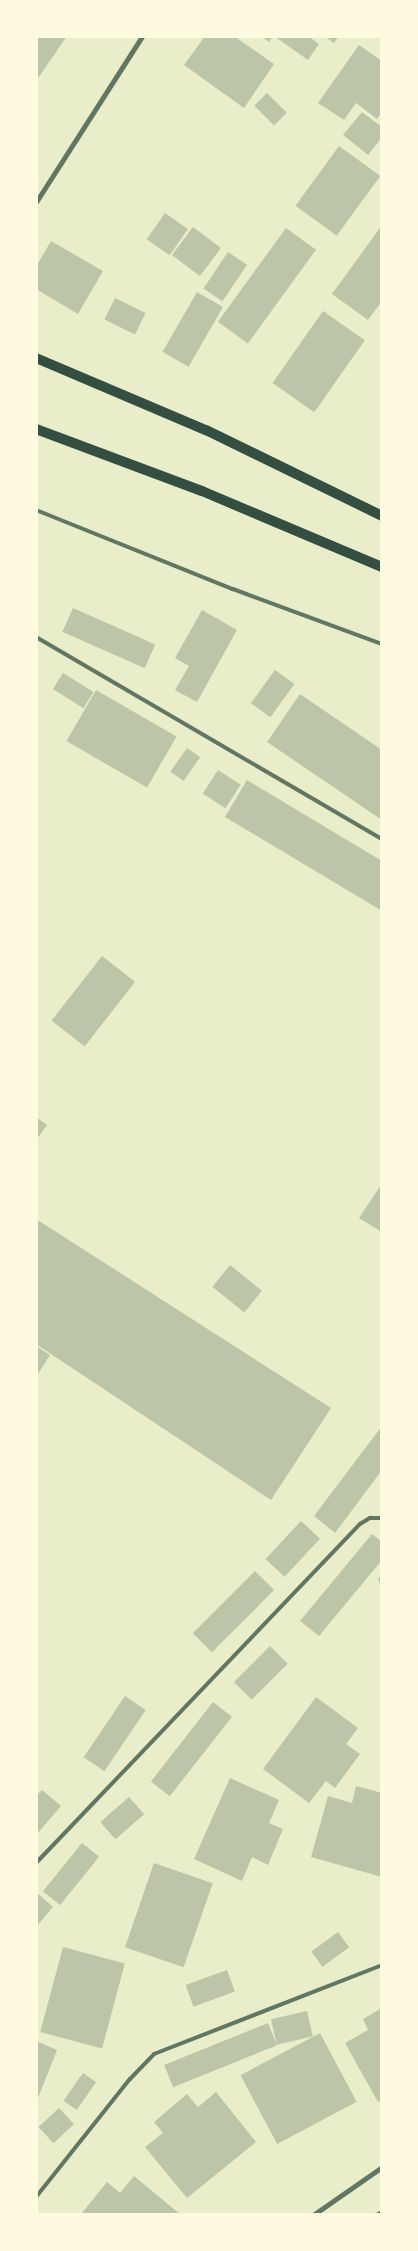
<!DOCTYPE html>
<html>
<head>
<meta charset="utf-8">
<style>
	body { margin:0 }
	#map { position:relative; width:418px; height:2251px; overflow:hidden; background:#e9edc9; font-family:Mulish,sans-serif }
	div>[style] { position:absolute }
	.building>* { inset:0; background:#bcc5a7; transform-origin:0 0 }
	.service>* { height:4px; margin:-2px; padding:0 2px; transform-origin:2px; border-radius:2px; background:#617663 }
	.minor>* { height:5px; margin:-2.5px; padding:0 2.5px; transform-origin:2.5px; border-radius:2.5px; background:#617663 }
	.secondary>* { height:10px; margin:-5px; padding:0 5px; transform-origin:5px; border-radius:5px; background:#344e41 }
	span { translate:-50% -50%; white-space:nowrap; text-align:center; line-height:1.15; -webkit-text-stroke:5px #fefae0; paint-order:stroke }
	.frame { position:absolute; inset:0; border:38px solid #fefae0; pointer-events:none }
</style>
</head>
<body>
<div id="map">
	<div class="building">
		<i style="clip-path:polygon(36px 36px,67px 36px,36px 81px)"></i>
		<i style="clip-path:polygon(205px 36px,234px 36px,274px 64px,244px 108px,184px 65px)"></i>
		<i style="clip-path:polygon(261px 36px,273px 36px,269px 42px)"></i>
		<i style="clip-path:polygon(274px 36px,308px 36px,319px 44px,308px 60px)"></i>
		<i style="clip-path:polygon(324px 36px,339px 36px,334px 43px)"></i>
		<i style="clip-path:polygon(359px 45px,382px 61px,382px 112px,377px 119px,356px 103px,344px 120px,318px 103px)"></i>
		<i style="left:267px;top:93px;width:28px;height:18px;rotate:45deg"></i>
		<i style="clip-path:polygon(362px 112px,382px 127px,382px 137px,368px 155px,343px 135px)"></i>
		<i style="left:339px;top:146px;width:51px;height:74px;rotate:36deg"></i>
		<i style="left:165px;top:213px;width:28px;height:32px;rotate:35deg"></i>
		<i style="clip-path:polygon(382px 225px,382px 301px,368px 320px,332px 294px)"></i>
		<i style="left:193px;top:227px;width:35px;height:35px;rotate:37deg"></i>
		<i style="left:286px;top:228px;width:37px;height:116px;rotate:36deg"></i>
		<i style="clip-path:polygon(51px 241px,103px 271px,78px 314px,36px 289px,36px 267px)"></i>
		<i style="left:228px;top:252px;width:23px;height:44px;rotate:34deg"></i>
		<i style="left:197px;top:292px;width:30px;height:69px;rotate:30deg"></i>
		<i style="left:115px;top:298px;width:34px;height:24px;rotate:26deg"></i>
		<i style="left:323px;top:311px;width:51px;height:88px;rotate:35deg"></i>
		<i style="left:73px;top:608px;width:90px;height:26px;rotate:24deg"></i>
		<i style="clip-path:polygon(202px 610px,237px 630px,197px 702px,175px 690px,189px 666px,175px 658px)"></i>
		<i style="left:275px;top:670px;width:24px;height:41px;rotate:36deg"></i>
		<i style="left:63px;top:673px;width:36px;height:19px;rotate:32deg"></i>
		<i style="left:96px;top:690px;width:93px;height:59px;rotate:30deg"></i>
		<i style="clip-path:polygon(300px 694px,382px 750px,382px 820px,267px 742px)"></i>
		<i style="left:187px;top:748px;width:16px;height:29px;rotate:35deg"></i>
		<i style="left:218px;top:770px;width:27px;height:28px;rotate:33deg"></i>
		<i style="clip-path:polygon(247px 780px,382px 861px,382px 911px,225px 817px)"></i>
		<i style="left:102px;top:956px;width:42px;height:82px;rotate:38deg"></i>
		<i style="clip-path:polygon(36px 1117px,47px 1125px,36px 1140px)"></i>
		<i style="clip-path:polygon(381px 1185px,382px 1185px,382px 1232px,359px 1218px)"></i>
		<i style="clip-path:polygon(36px 1219px,331px 1408px,271px 1500px,36px 1344px)"></i>
		<i style="left:230px;top:1265px;width:41px;height:28px;rotate:39deg"></i>
		<i style="clip-path:polygon(38px 1347px,50px 1355px,36px 1377px,36px 1349px)"></i>
		<i style="clip-path:polygon(382px 1426px,382px 1470px,335px 1533px,314px 1516px)"></i>
		<i style="left:301px;top:1521px;width:26px;height:52px;rotate:43deg"></i>
		<i style="clip-path:polygon(372px 1534px,382px 1542px,382px 1560px,319px 1636px,300px 1621px)"></i>
		<i style="left:255px;top:1571px;width:27px;height:88px;rotate:45deg"></i>
		<i style="clip-path:polygon(382px 1577px,382px 1588px,381px 1588px,378px 1578px)"></i>
		<i style="left:270px;top:1646px;width:25px;height:51px;rotate:45deg"></i>
		<i style="left:125px;top:1696px;width:25px;height:74px;rotate:34deg"></i>
		<i style="clip-path:polygon(316px 1697px,358px 1728px,346px 1744px,360px 1754px,335px 1788px,326px 1781px,309px 1803px,263px 1769px)"></i>
		<i style="left:213px;top:1702px;width:24px;height:101px;rotate:38deg"></i>
		<i style="clip-path:polygon(230px 1778px,279px 1800px,269px 1823px,283px 1829px,268px 1865px,252px 1857px,242px 1881px,194px 1859px)"></i>
		<i style="clip-path:polygon(356px 1786px,382px 1793px,382px 1877px,311px 1857px,328px 1796px,352px 1803px)"></i>
		<i style="clip-path:polygon(42px 1790px,61px 1806px,36px 1835px,36px 1796px)"></i>
		<i style="left:129px;top:1797px;width:23px;height:38px;rotate:49deg"></i>
		<i style="left:82px;top:1843px;width:22px;height:62px;rotate:39deg"></i>
		<i style="left:154px;top:1863px;width:62px;height:89px;rotate:19deg"></i>
		<i style="clip-path:polygon(36px 1892px,53px 1907px,36px 1927px)"></i>
		<i style="left:338px;top:1932px;width:19px;height:33px;rotate:54deg"></i>
		<i style="left:63px;top:1947px;width:64px;height:88px;rotate:15deg"></i>
		<i style="left:227px;top:1970px;width:23px;height:44px;rotate:70deg"></i>
		<i style="clip-path:polygon(382px 2008px,382px 2100px,378px 2102px,345px 2043px,368px 2030px,363px 2019px)"></i>
		<i style="left:307px;top:2011px;width:26px;height:37px;rotate:77deg"></i>
		<i style="left:268px;top:2023px;width:24px;height:112px;rotate:68deg"></i>
		<i style="left:320px;top:2033px;width:78px;height:90px;rotate:62deg"></i>
		<i style="clip-path:polygon(36px 2041px,57px 2050px,36px 2103px)"></i>
		<i style="left:83px;top:2073px;width:16px;height:34px;rotate:35deg"></i>
		<i style="clip-path:polygon(216px 2092px,256px 2142px,187px 2198px,145px 2147px,163px 2133px,154px 2122px,187px 2094px,198px 2107px)"></i>
		<i style="left:59px;top:2108px;width:22px;height:28px;rotate:47deg"></i>
		<i style="clip-path:polygon(134px 2176px,181px 2215px,82px 2213px,107px 2182px,120px 2193px)"></i>
	</div>
	<div class="service">
		<i style="left:36px;top:510px;width:212px;rotate:21.9deg"></i>
		<i style="left:233px;top:589px;width:159px;rotate:20.3deg"></i>
		<i style="left:36px;top:637px;width:401px;rotate:30.3deg"></i>
		<i style="left:36px;top:1863px;width:469px;rotate:-46.3deg"></i>
		<i style="left:360px;top:1524px;width:12px;rotate:-31deg"></i>
		<i style="left:370px;top:1518px;width:12px"></i>
		<i style="left:36px;top:2197px;width:151px;rotate:-51.5deg"></i>
		<i style="left:130px;top:2079px;width:35px;rotate:-46deg"></i>
		<i style="left:154px;top:2054px;width:245px;rotate:-21.3deg"></i>
	</div>
	<div class="minor">
		<i style="left:36px;top:202px;width:197px;rotate:-57.4deg"></i>
		<i style="left:313px;top:2215px;width:84px;rotate:-34.8deg"></i>
		<i style="left:376px;top:2215px;width:7px;rotate:-27deg"></i>
	</div>
	<div class="secondary">
		<i style="left:36px;top:358px;width:185px;rotate:23deg"></i>
		<i style="left:206px;top:430px;width:196px;rotate:26deg"></i>
		<i style="left:36px;top:429px;width:177px;rotate:20.5deg"></i>
		<i style="left:202px;top:491px;width:195px;rotate:22.9deg"></i>
	</div>
	<div class="frame"></div>
</div>
</body>
</html>
